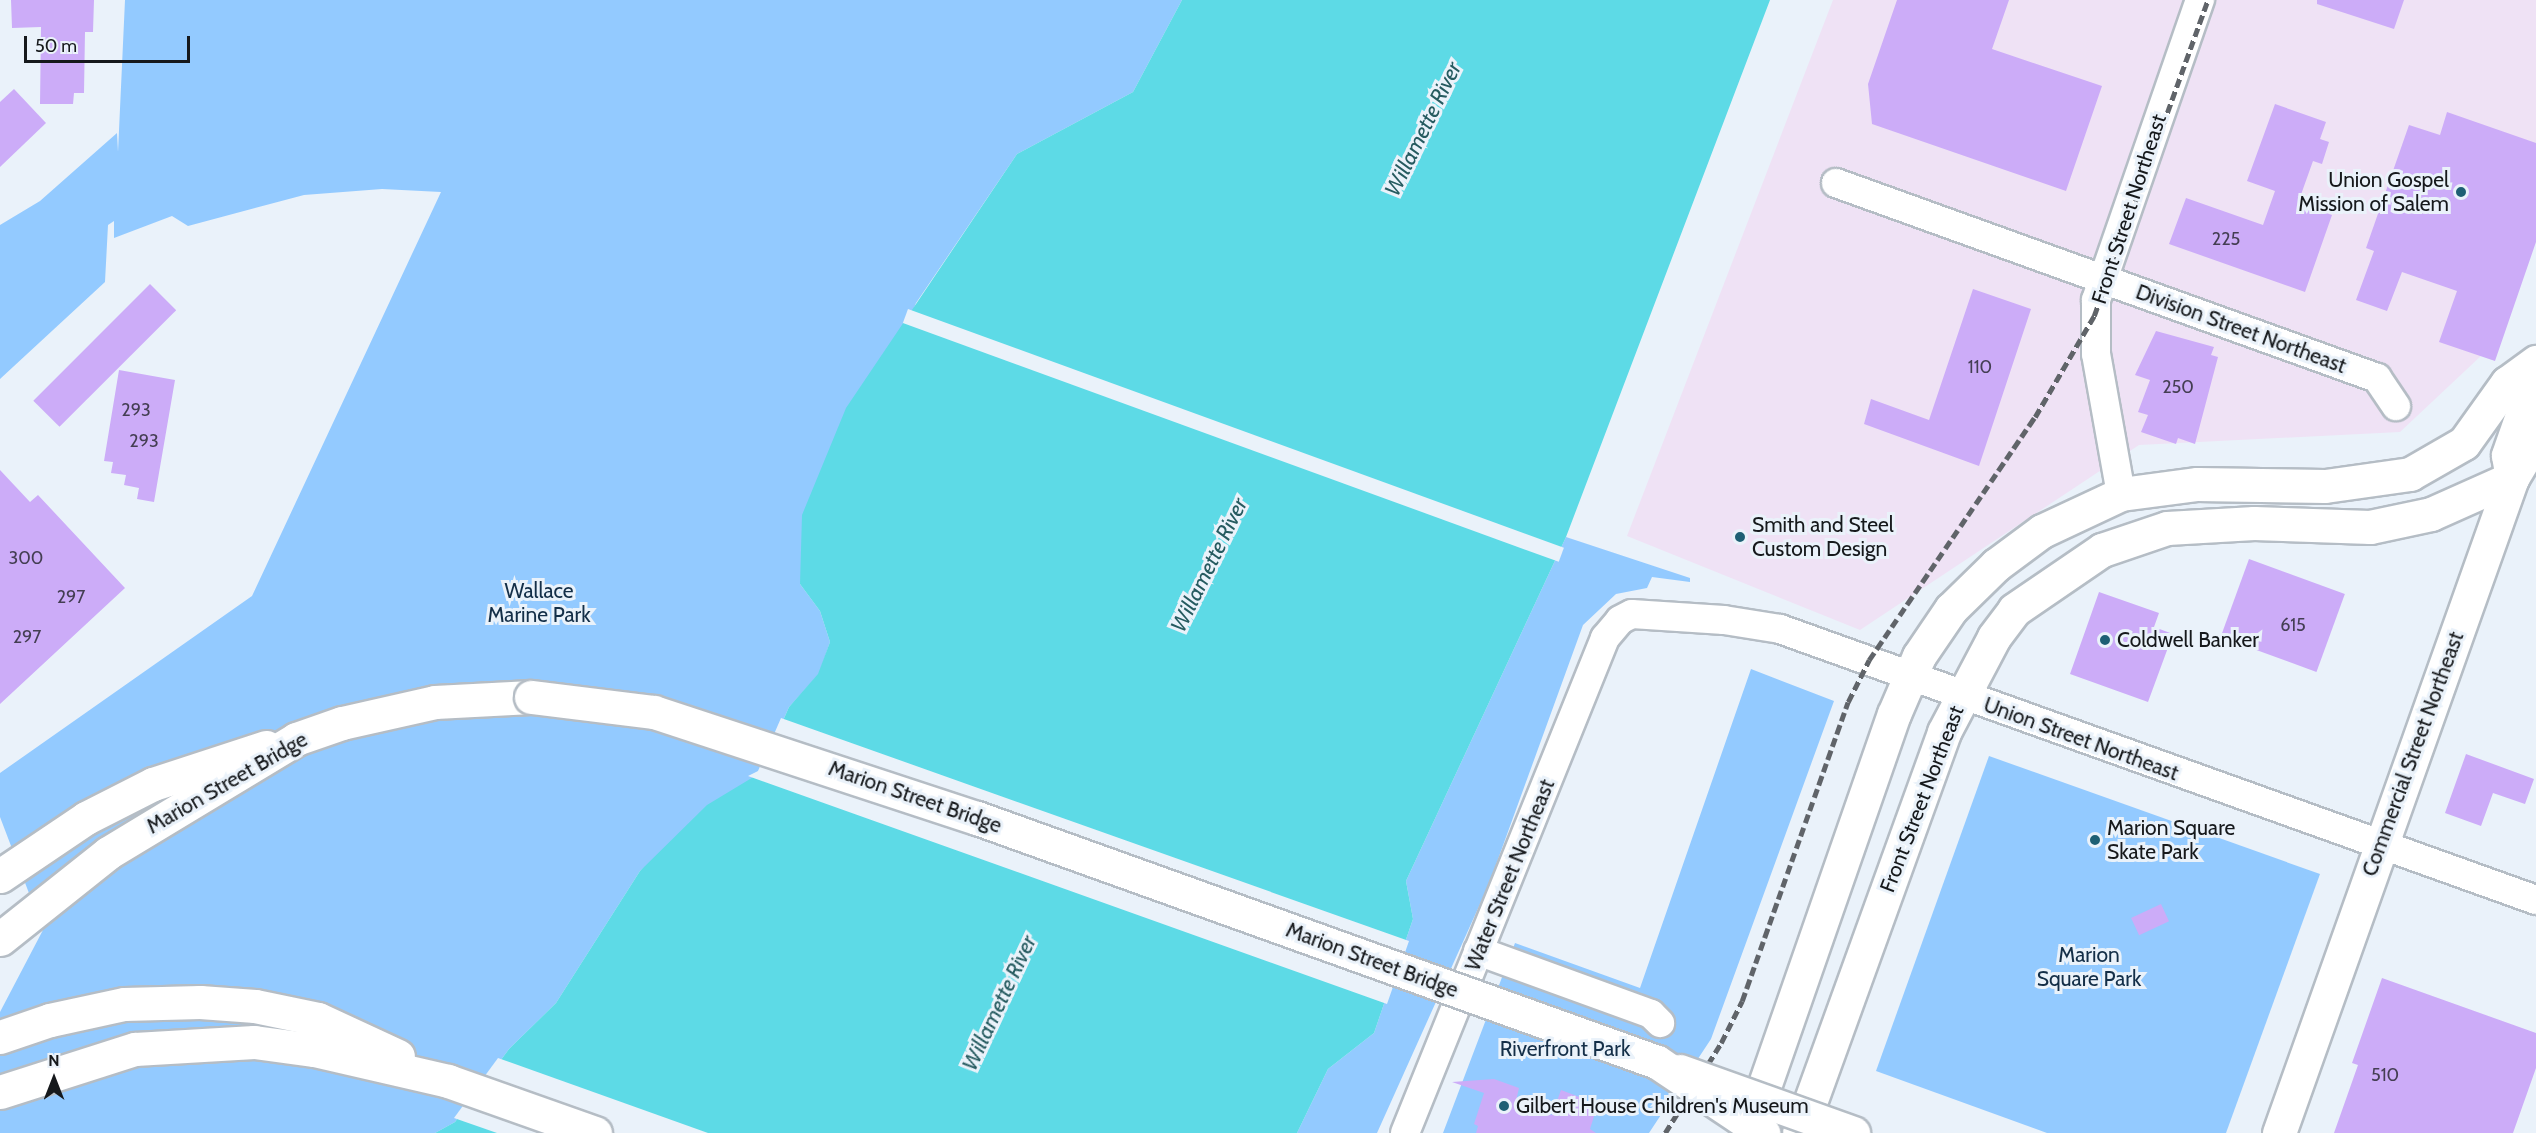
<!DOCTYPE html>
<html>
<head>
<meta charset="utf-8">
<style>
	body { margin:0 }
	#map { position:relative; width:2536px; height:1133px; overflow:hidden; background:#eaf2fa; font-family:Cabin,sans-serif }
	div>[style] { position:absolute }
	.industrial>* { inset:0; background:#efe2f5 }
	.green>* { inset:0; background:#93caff }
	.water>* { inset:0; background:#5ddae6 }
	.pier>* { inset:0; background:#eaf2fa; transform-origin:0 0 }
	.building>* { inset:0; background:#ccacf8; transform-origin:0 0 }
	.roads { filter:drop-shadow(2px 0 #b5bdc5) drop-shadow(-2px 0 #b5bdc5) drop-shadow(0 2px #b5bdc5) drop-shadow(0 -2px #b5bdc5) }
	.minor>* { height:28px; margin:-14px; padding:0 14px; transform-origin:14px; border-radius:14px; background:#fff }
	.major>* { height:33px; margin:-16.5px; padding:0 16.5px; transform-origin:16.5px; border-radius:16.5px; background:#fff }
	.highway>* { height:33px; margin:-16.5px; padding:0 16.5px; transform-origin:16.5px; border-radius:16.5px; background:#fff }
	.rail>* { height:4.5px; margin-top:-2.25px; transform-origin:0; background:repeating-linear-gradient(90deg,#606469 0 9px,transparent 0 13.5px) }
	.bridges { filter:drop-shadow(2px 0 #b5bdc5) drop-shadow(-2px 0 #b5bdc5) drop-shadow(0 2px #b5bdc5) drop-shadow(0 -2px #b5bdc5) }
	.major-bridge>* { height:33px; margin:-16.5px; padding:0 16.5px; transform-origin:16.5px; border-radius:16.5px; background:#fff }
	.highway-bridge>* { height:33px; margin:-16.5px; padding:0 16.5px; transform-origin:16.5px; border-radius:16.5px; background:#fff }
	.dots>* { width:16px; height:16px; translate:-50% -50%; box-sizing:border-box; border:3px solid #eaf2fa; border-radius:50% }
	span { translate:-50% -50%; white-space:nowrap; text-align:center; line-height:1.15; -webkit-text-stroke:6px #eaf2fa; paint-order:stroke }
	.number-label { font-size:18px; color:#443e53 }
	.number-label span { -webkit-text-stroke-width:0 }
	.poi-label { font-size:21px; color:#16191c }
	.right { translate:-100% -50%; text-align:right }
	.left { translate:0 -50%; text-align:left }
	.street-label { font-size:21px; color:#16191c }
	.park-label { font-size:21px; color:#142f48 }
	.water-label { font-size:22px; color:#265b60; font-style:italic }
	.north { position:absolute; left:24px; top:1049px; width:60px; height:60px; -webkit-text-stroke:4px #eaf2fa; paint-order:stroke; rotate:0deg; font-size:16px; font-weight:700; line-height:24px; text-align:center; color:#16191c }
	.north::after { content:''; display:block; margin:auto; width:21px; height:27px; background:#16191c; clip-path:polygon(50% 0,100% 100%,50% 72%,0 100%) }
	.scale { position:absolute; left:24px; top:36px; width:166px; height:27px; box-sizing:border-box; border:3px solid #16191c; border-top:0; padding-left:8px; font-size:18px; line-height:21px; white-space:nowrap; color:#16191c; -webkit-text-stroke:4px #eaf2fa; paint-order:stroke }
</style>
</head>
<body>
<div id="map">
	<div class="industrial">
		<i style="clip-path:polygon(1833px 0,2536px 0,2536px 233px,2499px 339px,2400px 432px,2139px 445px,1860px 630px,1627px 536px)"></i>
	</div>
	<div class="green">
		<i style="clip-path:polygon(125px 0,1182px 0,1133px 92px,1017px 154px,916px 303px,800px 584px,820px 611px,830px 642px,819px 674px,789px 707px,760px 773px,640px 871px,556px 1003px,509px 1049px,455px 1122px,435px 1133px,0 1133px,0 1012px,43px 930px,0 817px,0 773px,252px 596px,441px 192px,382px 189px,304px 195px,188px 226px,172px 216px,114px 238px,114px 221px,108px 225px,105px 282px,0 379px,0 225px,40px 201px,117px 133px,118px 152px)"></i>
		<i style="clip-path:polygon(1566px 537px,1690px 578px,1690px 582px,1652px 577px,1647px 588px,1616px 594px,1583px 625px,1489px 884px,1377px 1133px,1297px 1133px,1328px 1069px,1374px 1033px,1413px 919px,1406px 881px)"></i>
		<i style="clip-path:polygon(1751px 669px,1834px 701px,1711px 1039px,1649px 1133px,1443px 1133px,1515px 943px,1640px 988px)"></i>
		<i style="clip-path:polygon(1989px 756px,2320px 874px,2226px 1133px,2047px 1133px,1876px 1071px)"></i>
	</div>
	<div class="water">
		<i style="clip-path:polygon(1182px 0,1770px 0,1566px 537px,1406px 881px,1413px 919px,1374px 1033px,1328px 1069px,1297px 1133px,435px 1133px,455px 1122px,509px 1049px,556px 1003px,640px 871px,707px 805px,760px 773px,789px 707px,818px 674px,830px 642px,820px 611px,800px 584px,802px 515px,846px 408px,1017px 154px,1133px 92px)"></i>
	</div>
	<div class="pier">
		<i style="left:908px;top:309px;width:698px;height:15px;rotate:20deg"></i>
		<i style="clip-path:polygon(781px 718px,1409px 941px,1387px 1004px,748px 776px,758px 771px)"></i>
		<i style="clip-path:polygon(498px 1058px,708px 1133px,497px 1133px,454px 1118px)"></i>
	</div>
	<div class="building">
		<i style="clip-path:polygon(11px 0,94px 0,93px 32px,85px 32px,84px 93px,74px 93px,73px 104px,40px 104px,41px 27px,12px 28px)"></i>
		<i style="clip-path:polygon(1897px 0,2009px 0,1992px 49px,2102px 86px,2066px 191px,1872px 124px,1868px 84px)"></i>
		<i style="clip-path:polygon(2317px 0,2404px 0,2394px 29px,2317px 4px)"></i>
		<i style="clip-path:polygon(14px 89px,46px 123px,0 167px,0 102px)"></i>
		<i style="clip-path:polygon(2275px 104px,2326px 122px,2320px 139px,2329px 142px,2322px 164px,2313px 161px,2298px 203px,2332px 215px,2305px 292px,2169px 244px,2186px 198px,2263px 225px,2275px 191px,2247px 181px)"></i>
		<i style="clip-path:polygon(2447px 112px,2536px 143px,2536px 242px,2495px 361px,2439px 342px,2457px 291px,2402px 272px,2387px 311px,2356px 300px,2374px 251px,2366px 248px,2409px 125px,2440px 135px)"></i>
		<i style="left:150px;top:284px;width:37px;height:165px;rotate:45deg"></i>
		<i style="clip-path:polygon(1973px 289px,2031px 309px,1979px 466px,1864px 424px,1871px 399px,1929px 420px)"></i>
		<i style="clip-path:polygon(2156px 331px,2214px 347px,2211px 355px,2218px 357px,2195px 444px,2178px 438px,2176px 444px,2141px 432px,2148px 415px,2138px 412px,2150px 380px,2135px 375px)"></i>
		<i style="clip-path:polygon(119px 370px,175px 380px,154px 502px,137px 499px,139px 488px,124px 485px,126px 475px,111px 473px,113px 462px,104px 461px)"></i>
		<i style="clip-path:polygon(0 470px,30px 502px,38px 495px,125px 588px,0 704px)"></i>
		<i style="left:2249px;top:559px;width:102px;height:83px;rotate:20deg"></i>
		<i style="clip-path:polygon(2099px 592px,2159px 613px,2154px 627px,2173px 634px,2148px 702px,2070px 674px)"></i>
		<i style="clip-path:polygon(2466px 754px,2534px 779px,2525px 804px,2493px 793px,2481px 826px,2445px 813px)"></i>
		<i style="left:2161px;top:904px;width:19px;height:33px;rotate:65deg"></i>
		<i style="clip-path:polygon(2382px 978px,2536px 1033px,2536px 1068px,2513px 1133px,2334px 1133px,2358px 1065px,2352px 1063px)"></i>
		<i style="clip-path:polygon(1494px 1079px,1519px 1088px,1516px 1101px,1552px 1115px,1561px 1090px,1582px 1098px,1581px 1102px,1597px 1107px,1590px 1129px,1596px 1133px,1476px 1133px,1478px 1126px,1474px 1124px,1484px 1093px,1452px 1082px)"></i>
	</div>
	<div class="roads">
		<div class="minor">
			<i style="left:1836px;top:183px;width:575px;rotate:19.82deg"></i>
			<i style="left:2377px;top:378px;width:34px;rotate:56deg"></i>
			<i style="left:2121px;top:494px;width:142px;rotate:-100.1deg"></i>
			<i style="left:2096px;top:354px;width:54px;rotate:-90deg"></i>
			<i style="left:2096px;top:300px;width:318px;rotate:-70.9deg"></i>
			<i style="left:1478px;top:951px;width:184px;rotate:20deg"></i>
			<i style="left:1651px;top:1014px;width:13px;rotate:45deg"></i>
			<i style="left:1405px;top:1133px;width:534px;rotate:-68deg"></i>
			<i style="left:1605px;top:638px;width:23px;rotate:-50deg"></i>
			<i style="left:1620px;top:620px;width:13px;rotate:-27deg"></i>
			<i style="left:1632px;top:614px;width:92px;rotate:3.7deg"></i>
			<i style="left:1724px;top:620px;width:57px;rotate:9.1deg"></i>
			<i style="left:1780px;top:629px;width:803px;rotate:19.72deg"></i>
		</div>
		<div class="major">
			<i style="left:2279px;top:1133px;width:695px;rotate:-70.42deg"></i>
			<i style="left:2512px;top:478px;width:23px;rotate:-100deg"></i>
			<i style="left:2508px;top:455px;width:85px;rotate:-70.7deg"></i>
		</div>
		<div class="highway">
			<i style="left:0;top:876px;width:104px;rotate:-34deg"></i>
			<i style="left:86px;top:818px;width:75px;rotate:-26.9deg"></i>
			<i style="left:153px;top:784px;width:119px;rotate:-18.1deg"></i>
			<i style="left:0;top:939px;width:138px;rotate:-38.5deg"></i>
			<i style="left:108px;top:853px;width:220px;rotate:-31.2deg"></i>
			<i style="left:296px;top:739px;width:49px;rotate:-19.2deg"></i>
			<i style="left:342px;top:723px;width:95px;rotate:-12.7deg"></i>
			<i style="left:435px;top:702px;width:96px;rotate:-3deg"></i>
			<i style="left:0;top:1037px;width:53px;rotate:-18.8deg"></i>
			<i style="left:50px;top:1020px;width:76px;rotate:-12.2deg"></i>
			<i style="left:124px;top:1004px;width:76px;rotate:-1.5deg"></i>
			<i style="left:200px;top:1002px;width:55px;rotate:4.2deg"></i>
			<i style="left:255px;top:1006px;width:64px;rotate:11.7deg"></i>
			<i style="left:318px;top:1019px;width:88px;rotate:24.8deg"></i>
			<i style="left:0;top:1092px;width:142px;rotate:-17.7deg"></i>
			<i style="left:135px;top:1049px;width:119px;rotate:-3.4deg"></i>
			<i style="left:254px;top:1042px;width:61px;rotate:7.6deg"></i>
			<i style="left:314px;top:1050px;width:138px;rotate:13deg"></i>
			<i style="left:448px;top:1081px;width:156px;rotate:19.5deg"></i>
			<i style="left:1750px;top:1127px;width:437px;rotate:-70.8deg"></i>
			<i style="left:1894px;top:714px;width:63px;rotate:-66.7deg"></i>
			<i style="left:1919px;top:656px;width:57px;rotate:-55.8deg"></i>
			<i style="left:1951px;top:609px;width:63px;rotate:-44.4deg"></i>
			<i style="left:1996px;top:565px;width:57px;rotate:-36.5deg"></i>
			<i style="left:2042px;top:531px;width:87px;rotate:-25.1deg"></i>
			<i style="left:2121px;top:494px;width:77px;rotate:-7.5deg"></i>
			<i style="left:2197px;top:484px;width:128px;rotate:0.9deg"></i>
			<i style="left:2325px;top:486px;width:86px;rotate:-8deg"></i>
			<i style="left:2410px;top:474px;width:62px;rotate:-29.9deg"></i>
			<i style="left:2464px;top:443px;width:74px;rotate:-54.4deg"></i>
			<i style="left:2507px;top:383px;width:36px;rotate:-36deg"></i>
			<i style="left:1799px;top:1133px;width:426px;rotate:-70.1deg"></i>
			<i style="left:1944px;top:732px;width:107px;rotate:-62.2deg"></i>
			<i style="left:1994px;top:637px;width:34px;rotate:-53deg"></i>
			<i style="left:2014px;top:610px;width:107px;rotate:-34.3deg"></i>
			<i style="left:2102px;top:550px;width:69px;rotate:-18.7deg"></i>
			<i style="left:2167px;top:528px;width:87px;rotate:-3.3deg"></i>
			<i style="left:2254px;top:523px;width:116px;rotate:2deg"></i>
			<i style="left:2370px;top:527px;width:62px;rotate:-12deg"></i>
			<i style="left:2431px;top:514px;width:89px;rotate:-24deg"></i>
			<i style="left:2512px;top:478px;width:47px;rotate:-59deg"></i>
		</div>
	</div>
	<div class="rail">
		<i style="left:1665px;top:1133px;width:106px;rotate:-58.1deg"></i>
		<i style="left:1721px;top:1043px;width:47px;rotate:-63.4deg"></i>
		<i style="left:1742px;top:1001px;width:317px;rotate:-70.5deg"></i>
		<i style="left:1848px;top:702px;width:47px;rotate:-63.4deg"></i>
		<i style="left:1869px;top:660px;width:294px;rotate:-55.7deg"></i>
		<i style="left:2035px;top:417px;width:117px;rotate:-59.7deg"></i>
		<i style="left:2094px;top:316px;width:336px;rotate:-70.2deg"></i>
	</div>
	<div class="bridges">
		<div class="major-bridge">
			<i style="left:1680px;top:1071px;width:184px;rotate:19.7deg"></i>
		</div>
		<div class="highway-bridge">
			<i style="left:531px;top:697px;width:124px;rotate:7deg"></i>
			<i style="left:654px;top:712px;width:340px;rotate:18.2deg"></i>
			<i style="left:977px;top:818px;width:722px;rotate:19.74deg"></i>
			<i style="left:1657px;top:1062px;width:128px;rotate:33.8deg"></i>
		</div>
	</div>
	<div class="dots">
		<i style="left:2461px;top:192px;background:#1e5f74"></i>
		<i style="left:1740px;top:537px;background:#1e5f74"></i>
		<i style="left:2105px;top:640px;background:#1e5f74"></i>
		<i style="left:2095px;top:840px;background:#1e5f74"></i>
		<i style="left:1504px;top:1106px;background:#1e5f74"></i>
	</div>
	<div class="number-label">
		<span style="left:2226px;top:239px">225</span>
		<span style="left:1980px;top:367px">110</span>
		<span style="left:2178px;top:387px">250</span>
		<span style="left:136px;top:410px">293</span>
		<span style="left:144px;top:441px">293</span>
		<span style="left:26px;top:558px">300</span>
		<span style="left:71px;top:597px">297</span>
		<span style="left:2293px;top:625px">615</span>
		<span style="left:27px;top:637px">297</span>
		<span style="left:2385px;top:1075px">510</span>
	</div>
	<div class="poi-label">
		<span class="right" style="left:2449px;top:192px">Union Gospel<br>Mission of Salem</span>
		<span class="left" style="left:1752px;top:537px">Smith and Steel<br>Custom Design</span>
		<span class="left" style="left:2117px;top:640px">Coldwell Banker</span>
		<span class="left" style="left:2107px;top:840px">Marion Square<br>Skate Park</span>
		<span class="left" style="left:1516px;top:1106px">Gilbert House Children's Museum</span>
	</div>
	<div class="street-label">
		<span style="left:2129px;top:209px;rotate:-72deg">Front Street Northeast</span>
		<span style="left:2241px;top:329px;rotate:20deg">Division Street Northeast</span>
		<span style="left:2081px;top:739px;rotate:20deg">Union Street Northeast</span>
		<span style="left:2413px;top:754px;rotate:-70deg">Commercial Street Northeast</span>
		<span style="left:227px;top:783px;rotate:-30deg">Marion Street Bridge</span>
		<span style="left:915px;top:797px;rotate:19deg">Marion Street Bridge</span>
		<span style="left:1922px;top:799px;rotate:-69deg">Front Street Northeast</span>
		<span style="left:1510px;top:875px;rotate:-68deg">Water Street Northeast</span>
		<span style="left:1372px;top:960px;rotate:20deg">Marion Street Bridge</span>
	</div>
	<div class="park-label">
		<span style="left:539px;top:603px">Wallace<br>Marine Park</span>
		<span style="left:2089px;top:967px">Marion<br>Square Park</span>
		<span style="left:1565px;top:1049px">Riverfront Park</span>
	</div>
	<div class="water-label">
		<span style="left:1423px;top:129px;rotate:-64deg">Willamette River</span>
		<span style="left:1209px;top:565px;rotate:-64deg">Willamette River</span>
		<span style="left:999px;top:1003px;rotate:-65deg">Willamette River</span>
	</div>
	<div class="north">N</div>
	<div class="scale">50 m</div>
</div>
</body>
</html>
